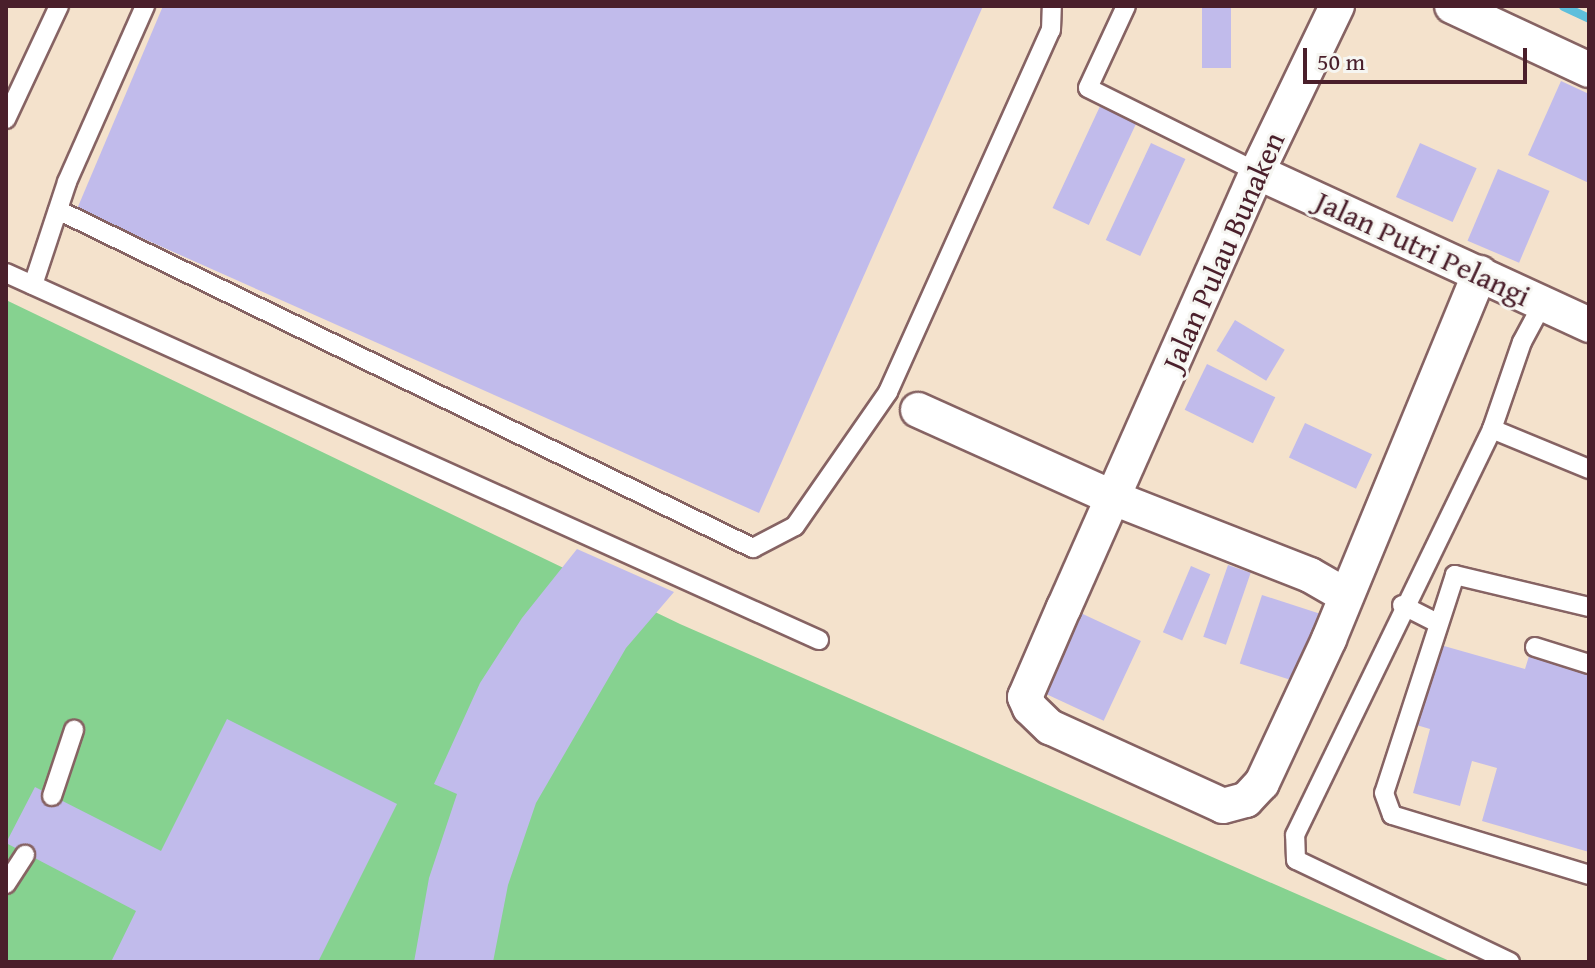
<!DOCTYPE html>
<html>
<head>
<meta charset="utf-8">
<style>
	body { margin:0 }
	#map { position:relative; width:1595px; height:968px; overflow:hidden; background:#f4e2cc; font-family:"Gentium Book Plus",serif }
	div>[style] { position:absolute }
	.green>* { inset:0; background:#86d290 }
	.stream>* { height:9px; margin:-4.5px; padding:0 4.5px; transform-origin:4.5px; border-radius:4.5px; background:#5ebfdc }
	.building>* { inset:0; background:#c1bbeb; transform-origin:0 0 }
	.roads { filter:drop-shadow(2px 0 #866363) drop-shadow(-2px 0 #866363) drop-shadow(0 2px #866363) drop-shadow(0 -2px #866363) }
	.service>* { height:18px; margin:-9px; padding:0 9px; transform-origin:9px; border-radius:9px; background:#fff }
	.minor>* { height:34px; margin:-17px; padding:0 17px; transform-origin:17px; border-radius:17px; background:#fff }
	span { translate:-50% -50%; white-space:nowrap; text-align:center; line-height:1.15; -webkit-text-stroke:6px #f6f6f2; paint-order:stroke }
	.street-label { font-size:30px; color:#4a1f2b }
	.frame { position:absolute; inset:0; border:8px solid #4a1f2b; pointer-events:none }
	.scale { position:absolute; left:1303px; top:48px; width:224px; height:36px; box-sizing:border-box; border:4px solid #4a1f2b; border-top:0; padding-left:10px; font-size:24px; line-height:28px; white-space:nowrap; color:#4a1f2b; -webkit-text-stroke:6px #f6f6f2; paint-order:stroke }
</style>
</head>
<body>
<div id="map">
	<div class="green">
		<i style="clip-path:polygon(6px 300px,680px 624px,1452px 962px,6px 962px)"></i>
	</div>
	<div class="stream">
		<i style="left:1563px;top:6px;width:29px;rotate:25deg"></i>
	</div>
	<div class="building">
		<i style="clip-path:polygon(163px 6px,983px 6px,759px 513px,77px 209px)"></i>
		<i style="left:1202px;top:6px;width:29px;height:62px"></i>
		<i style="clip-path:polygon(1561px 81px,1589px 94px,1589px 183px,1528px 155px)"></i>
		<i style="left:1102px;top:102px;width:40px;height:117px;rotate:25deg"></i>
		<i style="left:1151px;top:143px;width:38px;height:107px;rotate:25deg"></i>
		<i style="left:1420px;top:143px;width:62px;height:59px;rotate:24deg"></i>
		<i style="left:1498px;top:169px;width:56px;height:78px;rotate:23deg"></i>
		<i style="left:1235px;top:320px;width:58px;height:36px;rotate:31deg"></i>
		<i style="left:1207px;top:364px;width:76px;height:51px;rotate:26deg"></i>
		<i style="left:1305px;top:423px;width:74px;height:38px;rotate:25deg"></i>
		<i style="clip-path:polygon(577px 549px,674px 592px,626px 648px,536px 803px,508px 885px,493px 962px,414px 962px,429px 878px,457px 794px,434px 784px,480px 683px,522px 618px)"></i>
		<i style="left:1228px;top:565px;width:24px;height:76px;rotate:19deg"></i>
		<i style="left:1191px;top:566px;width:21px;height:72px;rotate:23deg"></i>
		<i style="left:1262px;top:595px;width:61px;height:72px;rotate:18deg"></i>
		<i style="left:1072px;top:609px;width:76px;height:88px;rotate:25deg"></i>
		<i style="clip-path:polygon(1437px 644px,1525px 669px,1529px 656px,1589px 673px,1589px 852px,1482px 821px,1497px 768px,1472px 761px,1460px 806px,1413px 793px,1430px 729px,1413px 724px)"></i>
		<i style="clip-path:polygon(227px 719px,397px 804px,318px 962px,111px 962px,136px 911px,6px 843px,35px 787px,161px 851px)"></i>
	</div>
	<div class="roads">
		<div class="service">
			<i style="left:1126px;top:6px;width:90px;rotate:114.9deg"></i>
			<i style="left:1088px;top:88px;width:189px;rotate:26.4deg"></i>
			<i style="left:6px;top:119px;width:125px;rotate:-64.9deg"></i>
			<i style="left:58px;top:210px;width:773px;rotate:25.94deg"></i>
			<i style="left:753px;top:548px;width:47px;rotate:-27.6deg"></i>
			<i style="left:795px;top:526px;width:163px;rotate:-55.2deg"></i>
			<i style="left:888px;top:392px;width:397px;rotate:-65.8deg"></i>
			<i style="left:1051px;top:30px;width:24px;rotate:-88deg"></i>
			<i style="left:6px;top:273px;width:892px;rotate:24.3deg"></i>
			<i style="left:33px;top:285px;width:108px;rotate:-71.7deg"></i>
			<i style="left:67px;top:182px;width:193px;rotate:-66.1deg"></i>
			<i style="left:1492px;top:429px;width:105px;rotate:22.4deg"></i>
			<i style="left:1402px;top:605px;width:37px;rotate:27deg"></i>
			<i style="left:1589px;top:607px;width:138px;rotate:-166.6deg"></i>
			<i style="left:1455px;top:575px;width:229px;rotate:108deg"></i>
			<i style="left:1384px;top:793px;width:23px;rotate:70deg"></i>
			<i style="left:1392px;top:815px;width:206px;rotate:16.9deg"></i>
			<i style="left:1535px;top:647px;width:57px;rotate:17.5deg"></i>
			<i style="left:52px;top:796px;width:70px;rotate:-71.6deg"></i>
			<i style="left:6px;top:884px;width:35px;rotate:-57deg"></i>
			<i style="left:1510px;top:962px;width:237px;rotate:-154.5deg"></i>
			<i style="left:1296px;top:860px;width:25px;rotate:-92deg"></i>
			<i style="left:1295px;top:835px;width:451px;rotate:-64.1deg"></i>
			<i style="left:1492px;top:429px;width:92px;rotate:-71deg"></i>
			<i style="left:1522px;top:342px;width:44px;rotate:-61.7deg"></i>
		</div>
		<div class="minor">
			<i style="left:1337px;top:6px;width:184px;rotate:115.7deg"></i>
			<i style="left:1257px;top:172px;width:476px;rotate:113.9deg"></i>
			<i style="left:1064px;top:607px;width:98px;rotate:113.4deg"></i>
			<i style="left:1025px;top:697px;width:12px;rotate:66deg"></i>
			<i style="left:1030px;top:708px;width:28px;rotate:44deg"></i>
			<i style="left:1050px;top:727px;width:190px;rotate:24.5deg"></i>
			<i style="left:1223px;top:806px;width:24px;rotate:-15deg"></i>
			<i style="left:1246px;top:800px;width:23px;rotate:-47deg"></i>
			<i style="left:1262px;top:783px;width:159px;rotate:-65deg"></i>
			<i style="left:1329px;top:639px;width:396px;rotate:-67.6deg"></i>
			<i style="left:1452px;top:6px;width:151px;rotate:25deg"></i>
			<i style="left:1257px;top:172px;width:366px;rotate:24.7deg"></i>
			<i style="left:918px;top:410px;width:217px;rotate:24.2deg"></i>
			<i style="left:1116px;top:499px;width:208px;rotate:21.4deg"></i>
			<i style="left:1310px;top:575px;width:39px;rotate:30deg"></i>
		</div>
	</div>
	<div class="street-label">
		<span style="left:1423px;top:248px;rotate:25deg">Jalan Putri Pelangi</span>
		<span style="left:1223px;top:251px;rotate:-66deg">Jalan Pulau Bunaken</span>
	</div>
	<div class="frame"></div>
	<div class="scale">50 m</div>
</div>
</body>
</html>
